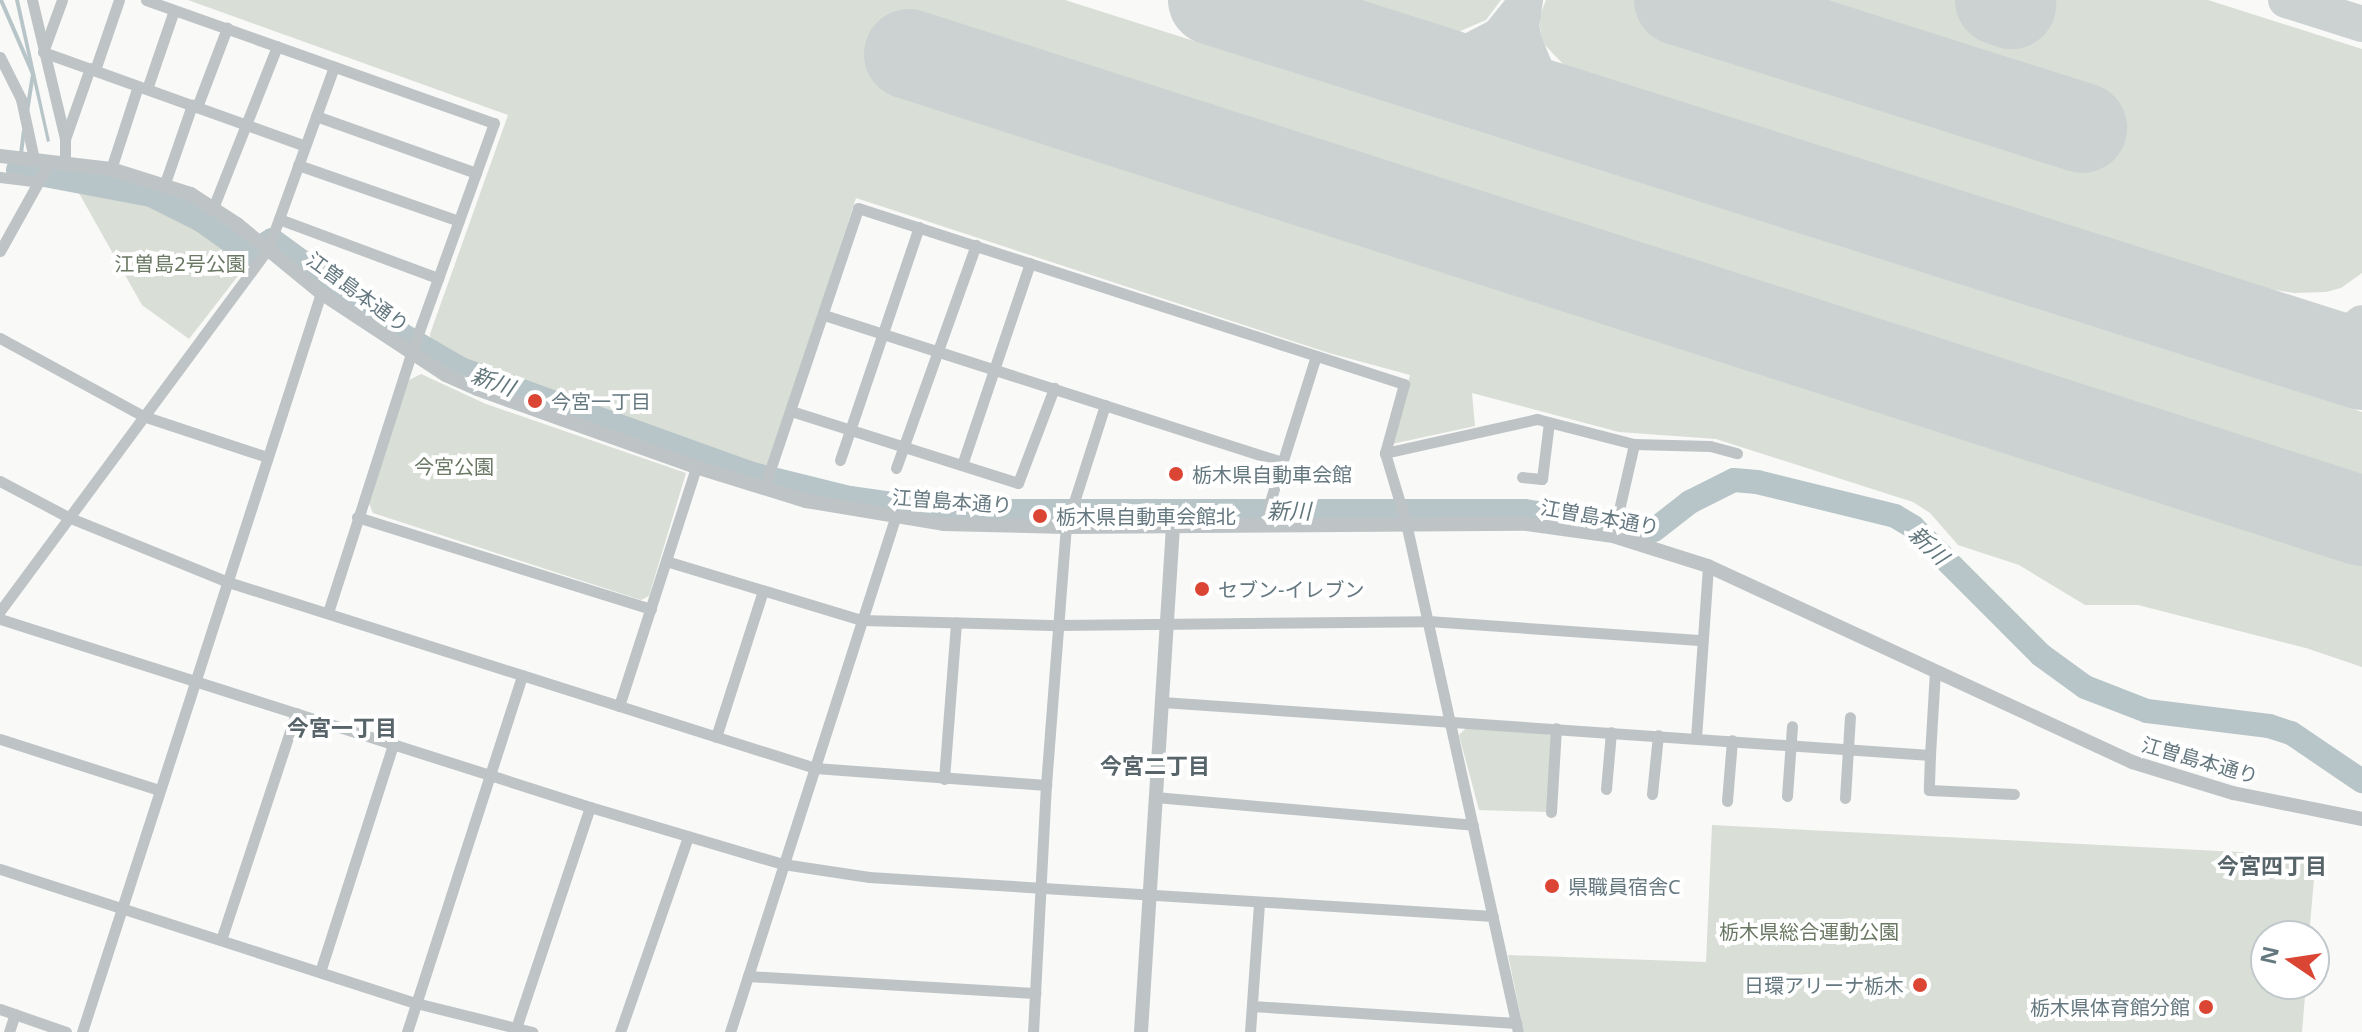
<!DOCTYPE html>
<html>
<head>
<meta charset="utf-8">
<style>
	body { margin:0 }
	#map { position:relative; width:2362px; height:1032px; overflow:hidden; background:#f9f9f7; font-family:"Noto Sans","Noto Sans JP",sans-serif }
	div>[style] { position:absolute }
	.green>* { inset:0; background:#d9ded6 }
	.water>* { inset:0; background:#b8c5c8 }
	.stream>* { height:4px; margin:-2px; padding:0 2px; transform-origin:2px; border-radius:2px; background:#b8c5c8 }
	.river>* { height:24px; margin:-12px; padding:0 12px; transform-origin:12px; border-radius:12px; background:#b8c5c8 }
	.taxiway>* { height:36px; margin:-18px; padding:0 18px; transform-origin:18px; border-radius:18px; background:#ccd1d2 }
	.runway>* { height:90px; margin:-45px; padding:0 45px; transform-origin:45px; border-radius:45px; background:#ccd1d2 }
	.minor>* { height:11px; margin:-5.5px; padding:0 5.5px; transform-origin:5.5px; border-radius:5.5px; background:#bec4c6 }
	.tertiary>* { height:14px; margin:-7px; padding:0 7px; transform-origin:7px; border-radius:7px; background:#bec4c6 }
	.dots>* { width:22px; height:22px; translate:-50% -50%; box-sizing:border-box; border:4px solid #fff; border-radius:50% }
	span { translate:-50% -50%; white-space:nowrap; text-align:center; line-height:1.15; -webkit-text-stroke:8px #fff; paint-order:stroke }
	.park-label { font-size:20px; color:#6a7864 }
	.street-label { font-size:20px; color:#657880 }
	.poi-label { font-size:20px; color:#657880 }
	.left { translate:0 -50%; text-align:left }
	.right { translate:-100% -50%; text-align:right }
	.water-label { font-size:22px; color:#60767a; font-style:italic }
	.neighbourhood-label { font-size:22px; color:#57656b; font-weight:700 }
	.north { position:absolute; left:2250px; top:920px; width:80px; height:80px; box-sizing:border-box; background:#fff; border:2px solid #c1c9cc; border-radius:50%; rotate:283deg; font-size:22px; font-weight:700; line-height:32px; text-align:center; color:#657880 }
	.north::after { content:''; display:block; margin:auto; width:28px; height:36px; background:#db4634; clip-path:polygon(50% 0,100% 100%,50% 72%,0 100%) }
</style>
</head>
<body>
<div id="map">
	<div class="green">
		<i style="clip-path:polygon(188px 0,1065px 0,2362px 412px,2362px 667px,2306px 648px,2138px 605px,2085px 605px,2019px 565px,1958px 545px,1930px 513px,1913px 502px,1716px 439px,1619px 432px,1472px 393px,1475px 426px,1392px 444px,1410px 375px,1329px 353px,856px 198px,769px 463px,760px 469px,440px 352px,431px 343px,430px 334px,508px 115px)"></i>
		<i style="clip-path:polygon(1358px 0,1501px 0,1486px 20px,1458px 32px)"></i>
		<i style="clip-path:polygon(1546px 0,2208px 0,2362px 49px,2362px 273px,2341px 288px,2326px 292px,2294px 293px,2268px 289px,1565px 66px,1542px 42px,1539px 18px)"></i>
		<i style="clip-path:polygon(67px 172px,161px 192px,201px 212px,255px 254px,189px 339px,142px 305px)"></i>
		<i style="clip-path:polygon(421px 374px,486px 404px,686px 473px,649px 596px,641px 600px,373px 513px,368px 501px,409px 380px)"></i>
		<i style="clip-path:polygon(1467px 727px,1552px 735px,1547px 812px,1479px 810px,1459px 735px)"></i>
		<i style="clip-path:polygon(1712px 825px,2316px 856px,2309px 936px,2266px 936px,2266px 984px,2306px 984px,2302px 1032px,1524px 1032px,1508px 955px,1706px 962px)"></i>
	</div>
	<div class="water">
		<i style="clip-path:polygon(15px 0,19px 0,50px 141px,47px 142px)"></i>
		<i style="clip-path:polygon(63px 173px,160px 192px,194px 208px,228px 232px,224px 237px,198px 217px,154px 197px,62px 177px)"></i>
	</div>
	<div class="stream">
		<i style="left:1px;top:0;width:81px;rotate:66.6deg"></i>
		<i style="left:33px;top:74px;width:37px;rotate:99deg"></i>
		<i style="left:21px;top:154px;width:23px;rotate:-83deg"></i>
	</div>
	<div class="river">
		<i style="left:18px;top:170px;width:135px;rotate:10.6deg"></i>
		<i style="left:151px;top:195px;width:56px;rotate:26.6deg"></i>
		<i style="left:201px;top:220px;width:59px;rotate:35.3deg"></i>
		<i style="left:249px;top:254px;width:27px;rotate:-31deg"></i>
		<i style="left:272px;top:240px;width:160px;rotate:36.1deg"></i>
		<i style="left:401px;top:334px;width:69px;rotate:30.3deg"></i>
		<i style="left:461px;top:369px;width:309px;rotate:19.8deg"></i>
		<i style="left:752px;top:474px;width:101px;rotate:13.8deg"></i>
		<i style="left:850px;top:498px;width:92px;rotate:8.1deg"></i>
		<i style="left:941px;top:511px;width:584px"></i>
		<i style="left:1525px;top:511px;width:130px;rotate:8.4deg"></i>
		<i style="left:1654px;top:530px;width:46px;rotate:-37.9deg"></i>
		<i style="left:1690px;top:502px;width:49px;rotate:-26.6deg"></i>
		<i style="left:1734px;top:480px;width:23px;rotate:5deg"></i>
		<i style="left:1757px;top:482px;width:142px;rotate:13.8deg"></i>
		<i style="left:1895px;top:516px;width:21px;rotate:31deg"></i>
		<i style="left:1913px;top:527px;width:181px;rotate:45deg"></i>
		<i style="left:2041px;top:655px;width:54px;rotate:36deg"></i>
		<i style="left:2085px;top:687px;width:66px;rotate:21.2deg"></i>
		<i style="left:2147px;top:711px;width:123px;rotate:7deg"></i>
		<i style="left:2269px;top:726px;width:23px;rotate:18deg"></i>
		<i style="left:2291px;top:733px;width:86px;rotate:34.1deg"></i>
	</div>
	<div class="taxiway">
		<i style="left:1525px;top:0;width:25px;rotate:99deg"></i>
		<i style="left:1521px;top:25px;width:17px;rotate:80deg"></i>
		<i style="left:1524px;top:42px;width:49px;rotate:67.1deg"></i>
		<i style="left:1543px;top:87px;width:33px;rotate:50deg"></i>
		<i style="left:2286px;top:0;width:80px;rotate:17.5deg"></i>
		<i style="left:1407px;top:62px;width:50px;rotate:-4.6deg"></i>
		<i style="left:1457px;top:58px;width:47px;rotate:-27.6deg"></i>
		<i style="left:1499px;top:36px;width:38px;rotate:-51deg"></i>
		<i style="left:2313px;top:350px;width:28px;rotate:-19deg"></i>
		<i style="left:2339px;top:341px;width:29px;rotate:-38deg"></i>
	</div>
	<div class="runway">
		<i style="left:1213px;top:0;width:1206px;rotate:17.62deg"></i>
		<i style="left:1679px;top:0;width:423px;rotate:17.6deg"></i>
		<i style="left:2000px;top:0;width:12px;rotate:20deg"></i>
		<i style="left:909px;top:54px;width:1526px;rotate:17.82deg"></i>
	</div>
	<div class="minor">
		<i style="left:32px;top:0;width:143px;rotate:76.6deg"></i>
		<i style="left:65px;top:139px;width:24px;rotate:90deg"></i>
		<i style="left:62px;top:0;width:55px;rotate:110.1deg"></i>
		<i style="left:43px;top:52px;width:278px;rotate:19.7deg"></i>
		<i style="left:146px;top:0;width:369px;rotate:19.5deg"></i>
		<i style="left:494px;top:123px;width:245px;rotate:109.8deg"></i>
		<i style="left:411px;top:354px;width:271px;rotate:107.8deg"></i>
		<i style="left:0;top:57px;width:47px;rotate:63.4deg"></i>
		<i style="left:21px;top:99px;width:61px;rotate:77.8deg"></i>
		<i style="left:95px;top:70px;width:74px;rotate:-71.1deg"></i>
		<i style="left:147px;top:89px;width:83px;rotate:-71.1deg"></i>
		<i style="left:197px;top:107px;width:85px;rotate:-69.2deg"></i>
		<i style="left:316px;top:116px;width:170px;rotate:19.6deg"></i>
		<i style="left:65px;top:139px;width:75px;rotate:-70.6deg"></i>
		<i style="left:298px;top:165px;width:170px;rotate:19.2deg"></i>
		<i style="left:111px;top:169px;width:87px;rotate:-72deg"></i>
		<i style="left:0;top:177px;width:39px;rotate:7deg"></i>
		<i style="left:165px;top:183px;width:83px;rotate:-70.9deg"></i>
		<i style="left:213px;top:208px;width:174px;rotate:-68.4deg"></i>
		<i style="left:279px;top:219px;width:170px;rotate:20.4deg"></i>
		<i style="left:0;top:251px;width:103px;rotate:-60.9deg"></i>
		<i style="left:824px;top:315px;width:482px;rotate:17.8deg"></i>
		<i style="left:0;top:338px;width:163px;rotate:28.6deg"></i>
		<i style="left:143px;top:416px;width:131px;rotate:18.3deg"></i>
		<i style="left:791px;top:411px;width:238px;rotate:17.6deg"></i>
		<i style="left:1018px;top:483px;width:102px;rotate:-69.2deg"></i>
		<i style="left:1385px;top:453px;width:156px;rotate:-12.6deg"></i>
		<i style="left:1537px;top:419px;width:100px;rotate:14.5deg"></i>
		<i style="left:1634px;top:444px;width:76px;rotate:1.5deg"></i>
		<i style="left:1710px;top:446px;width:28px;rotate:15deg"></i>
		<i style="left:840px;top:460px;width:246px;rotate:-71.3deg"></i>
		<i style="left:962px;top:465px;width:213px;rotate:-71.4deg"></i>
		<i style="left:896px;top:468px;width:237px;rotate:-70.3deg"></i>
		<i style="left:1522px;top:477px;width:20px;rotate:6deg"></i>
		<i style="left:1542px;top:479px;width:57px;rotate:-83deg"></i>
		<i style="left:0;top:481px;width:77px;rotate:27.9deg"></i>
		<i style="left:68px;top:517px;width:173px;rotate:22.1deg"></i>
		<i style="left:228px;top:582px;width:616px;rotate:17.58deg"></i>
		<i style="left:815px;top:768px;width:232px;rotate:4.2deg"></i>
		<i style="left:764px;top:488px;width:295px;rotate:-71.4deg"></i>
		<i style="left:858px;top:208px;width:574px;rotate:17.87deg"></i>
		<i style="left:1404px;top:384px;width:72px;rotate:105.4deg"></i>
		<i style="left:1385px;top:453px;width:73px;rotate:73.3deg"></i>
		<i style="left:1406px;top:523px;width:521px;rotate:77.59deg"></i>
		<i style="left:357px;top:517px;width:308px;rotate:17.4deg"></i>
		<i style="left:1269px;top:525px;width:17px;rotate:-93deg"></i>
		<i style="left:1268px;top:508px;width:159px;rotate:-72.5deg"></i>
		<i style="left:1613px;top:536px;width:94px;rotate:-77.1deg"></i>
		<i style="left:666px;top:561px;width:204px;rotate:16.8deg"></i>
		<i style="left:861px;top:620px;width:197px;rotate:1.5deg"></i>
		<i style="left:1058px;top:625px;width:370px;rotate:-0.6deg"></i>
		<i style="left:1428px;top:621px;width:275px;rotate:4deg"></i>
		<i style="left:0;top:611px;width:450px;rotate:-53.5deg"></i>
		<i style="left:268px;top:249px;width:194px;rotate:-70.1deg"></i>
		<i style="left:0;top:619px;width:619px;rotate:17.67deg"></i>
		<i style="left:590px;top:807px;width:201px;rotate:16.5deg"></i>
		<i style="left:783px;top:864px;width:87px;rotate:8.6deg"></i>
		<i style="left:869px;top:877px;width:625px;rotate:3.58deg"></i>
		<i style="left:1162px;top:702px;width:770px;rotate:3.95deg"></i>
		<i style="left:1930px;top:755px;width:84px;rotate:-86.6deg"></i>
		<i style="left:619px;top:706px;width:251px;rotate:-72.1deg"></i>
		<i style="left:716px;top:737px;width:153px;rotate:-72.2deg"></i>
		<i style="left:1696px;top:738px;width:172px;rotate:-86deg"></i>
		<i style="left:0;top:739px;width:167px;rotate:17.8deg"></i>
		<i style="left:1930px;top:755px;width:35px;rotate:92deg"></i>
		<i style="left:1929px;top:790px;width:85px;rotate:2.7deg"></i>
		<i style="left:944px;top:779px;width:157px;rotate:-85.6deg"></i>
		<i style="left:1606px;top:789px;width:57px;rotate:-85deg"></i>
		<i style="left:1652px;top:794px;width:59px;rotate:-84.2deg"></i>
		<i style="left:1787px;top:796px;width:70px;rotate:-85.9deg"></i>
		<i style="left:1155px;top:797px;width:319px;rotate:5deg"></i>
		<i style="left:1845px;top:798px;width:81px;rotate:-86.5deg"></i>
		<i style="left:1727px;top:801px;width:61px;rotate:-85.3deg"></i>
		<i style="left:1551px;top:812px;width:84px;rotate:-86.6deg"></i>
		<i style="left:0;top:869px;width:437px;rotate:17.9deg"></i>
		<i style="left:416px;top:1003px;width:120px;rotate:14deg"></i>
		<i style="left:221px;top:940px;width:239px;rotate:-71.7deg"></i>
		<i style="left:320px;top:972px;width:238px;rotate:-72.2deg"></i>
		<i style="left:748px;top:976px;width:288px;rotate:3.4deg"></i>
		<i style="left:1252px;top:1006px;width:265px;rotate:3.7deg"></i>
		<i style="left:0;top:1009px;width:70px;rotate:19.2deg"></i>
		<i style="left:516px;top:1028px;width:233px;rotate:-71.5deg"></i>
		<i style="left:9px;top:1032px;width:19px;rotate:-72deg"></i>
		<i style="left:82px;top:1032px;width:777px;rotate:-72.08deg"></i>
		<i style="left:407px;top:1032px;width:375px;rotate:-72.1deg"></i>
		<i style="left:620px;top:1032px;width:207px;rotate:-70.8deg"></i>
		<i style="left:730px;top:1032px;width:540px;rotate:-72.2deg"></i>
		<i style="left:1033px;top:1032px;width:247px;rotate:-87deg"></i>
		<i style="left:1046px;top:785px;width:259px;rotate:-85.6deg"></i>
		<i style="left:1066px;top:527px;width:128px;rotate:-72.3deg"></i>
		<i style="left:1250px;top:1032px;width:129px;rotate:-86deg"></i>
	</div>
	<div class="tertiary">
		<i style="left:0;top:156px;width:112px;rotate:6.7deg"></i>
		<i style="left:111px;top:169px;width:84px;rotate:17.4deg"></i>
		<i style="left:191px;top:194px;width:55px;rotate:33.1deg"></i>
		<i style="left:237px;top:224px;width:109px;rotate:39.4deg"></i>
		<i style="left:321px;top:293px;width:149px;rotate:33.3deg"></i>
		<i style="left:446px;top:375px;width:34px;rotate:24deg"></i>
		<i style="left:477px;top:389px;width:232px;rotate:19.6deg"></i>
		<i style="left:696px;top:467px;width:115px;rotate:17.2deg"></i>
		<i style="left:806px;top:501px;width:139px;rotate:9.5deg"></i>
		<i style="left:943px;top:524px;width:123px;rotate:1.4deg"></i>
		<i style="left:1066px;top:527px;width:461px;rotate:-0.4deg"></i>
		<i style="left:1527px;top:524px;width:87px;rotate:7.9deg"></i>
		<i style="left:1613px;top:536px;width:100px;rotate:17.5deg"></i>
		<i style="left:1708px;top:566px;width:467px;rotate:24.8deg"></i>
		<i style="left:2132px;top:762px;width:106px;rotate:17.1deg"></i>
		<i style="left:2233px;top:793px;width:132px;rotate:11.4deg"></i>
		<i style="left:1141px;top:1032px;width:507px;rotate:-86.38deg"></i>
	</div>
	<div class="dots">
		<i style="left:535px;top:401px;background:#db4634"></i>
		<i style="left:1176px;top:474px;background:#db4634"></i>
		<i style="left:1040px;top:516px;background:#db4634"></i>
		<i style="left:1202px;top:589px;background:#db4634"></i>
		<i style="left:1552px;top:886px;background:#db4634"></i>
		<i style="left:1920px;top:985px;background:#db4634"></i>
		<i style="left:2206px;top:1007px;background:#db4634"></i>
	</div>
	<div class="park-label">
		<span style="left:180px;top:263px">江曽島2号公園</span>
		<span style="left:454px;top:466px">今宮公園</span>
		<span style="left:1809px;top:931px">栃木県総合運動公園</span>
	</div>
	<div class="street-label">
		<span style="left:358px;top:292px;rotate:36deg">江曽島本通り</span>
		<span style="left:952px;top:501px;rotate:4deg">江曽島本通り</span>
		<span style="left:1600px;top:517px;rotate:10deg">江曽島本通り</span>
		<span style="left:2200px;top:760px;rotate:16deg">江曽島本通り</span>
	</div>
	<div class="poi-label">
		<span class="left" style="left:551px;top:401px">今宮一丁目</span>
		<span class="left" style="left:1192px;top:474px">栃木県自動車会館</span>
		<span class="left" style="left:1056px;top:516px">栃木県自動車会館北</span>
		<span class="left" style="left:1218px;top:589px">セブン-イレブン</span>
		<span class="left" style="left:1568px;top:886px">県職員宿舎C</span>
		<span class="right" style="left:1904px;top:985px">日環アリーナ栃木</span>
		<span class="right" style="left:2190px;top:1007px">栃木県体育館分館</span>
	</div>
	<div class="water-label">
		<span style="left:493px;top:381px;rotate:20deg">新川</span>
		<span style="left:1289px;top:511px">新川</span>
		<span style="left:1929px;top:545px;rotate:43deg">新川</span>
	</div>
	<div class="neighbourhood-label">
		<span style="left:342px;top:728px">今宮一丁目</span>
		<span style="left:1155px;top:766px">今宮二丁目</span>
		<span style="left:2272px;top:866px">今宮四丁目</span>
	</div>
	<div class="north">N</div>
</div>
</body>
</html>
